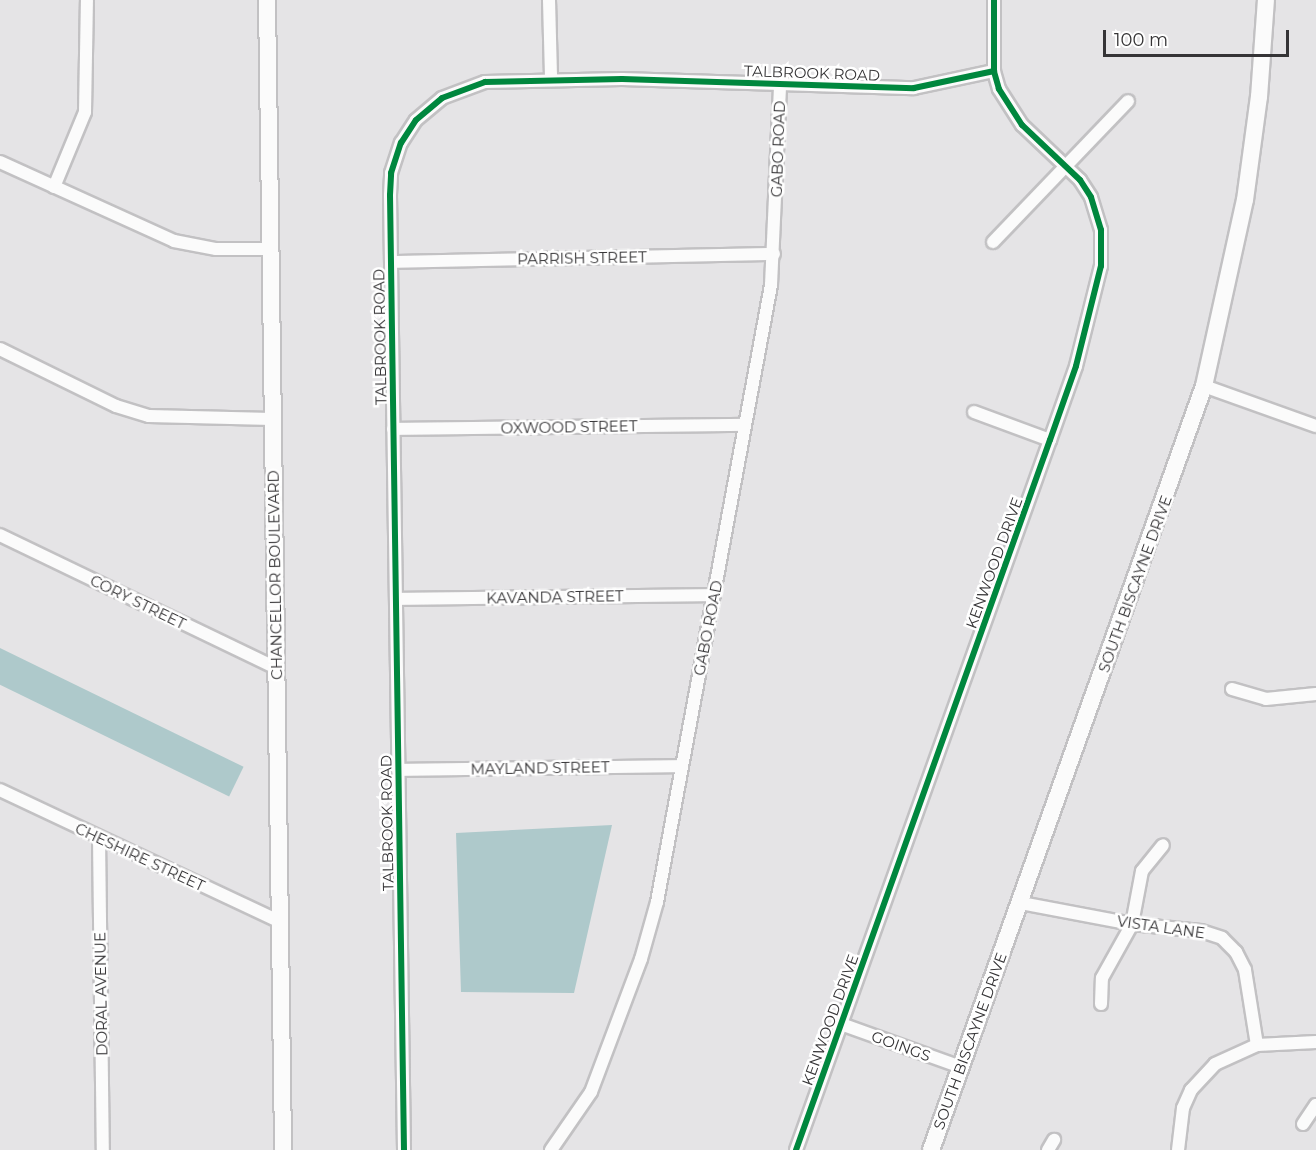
<!DOCTYPE html>
<html>
<head>
<meta charset="utf-8">
<style>
	body { margin:0 }
	#map { position:relative; width:1316px; height:1150px; overflow:hidden; background:#e5e4e6; font-family:Montserrat,sans-serif }
	div>[style] { position:absolute }
	.water>* { inset:0; background:#aec9cb; transform-origin:0 0 }
	.roads { filter:drop-shadow(2px 0 #c2c1c3) drop-shadow(-2px 0 #c2c1c3) drop-shadow(0 2px #c2c1c3) drop-shadow(0 -2px #c2c1c3) }
	.minor>* { height:12px; margin:-6px; padding:0 6px; transform-origin:6px; border-radius:6px; background:#fbfbfb }
	.tertiary>* { height:16px; margin:-8px; padding:0 8px; transform-origin:8px; border-radius:8px; background:#fbfbfb }
	.cycleway>* { height:6px; margin:-3px; padding:0 3px; transform-origin:3px; border-radius:3px; background:#00873e }
	span { translate:-50% -50%; white-space:nowrap; text-align:center; line-height:1.15; -webkit-text-stroke:5px #fff; paint-order:stroke }
	.street-label { font-size:15px; color:#353436 }
	.scale { position:absolute; left:1103px; top:30px; width:186px; height:27px; box-sizing:border-box; border:3px solid #353436; border-top:0; padding-left:8px; font-size:18px; line-height:21px; white-space:nowrap; color:#353436; -webkit-text-stroke:4px #fff; paint-order:stroke }
</style>
</head>
<body>
<div id="map">
	<div class="water">
		<i style="left:0;top:648px;width:271px;height:33px;rotate:26deg"></i>
		<i style="clip-path:polygon(612px 825px,574px 993px,461px 992px,456px 833px)"></i>
	</div>
	<div class="roads">
		<div class="minor">
			<i style="left:549px;top:0;width:79px;rotate:88.5deg"></i>
			<i style="left:0;top:162px;width:191px;rotate:24.4deg"></i>
			<i style="left:174px;top:241px;width:43px;rotate:10.8deg"></i>
			<i style="left:216px;top:249px;width:53px"></i>
			<i style="left:54px;top:187px;width:81px;rotate:-67.5deg"></i>
			<i style="left:85px;top:112px;width:112px;rotate:-89deg"></i>
			<i style="left:993px;top:242px;width:195px;rotate:-46.2deg"></i>
			<i style="left:391px;top:262px;width:383px;rotate:-1.2deg"></i>
			<i style="left:0;top:349px;width:129px;rotate:26.2deg"></i>
			<i style="left:116px;top:406px;width:34px;rotate:17deg"></i>
			<i style="left:149px;top:416px;width:123px;rotate:1.4deg"></i>
			<i style="left:1204px;top:386px;width:119px;rotate:19.7deg"></i>
			<i style="left:974px;top:412px;width:81px;rotate:20.2deg"></i>
			<i style="left:393px;top:429px;width:352px;rotate:-0.7deg"></i>
			<i style="left:0;top:535px;width:306px;rotate:25.7deg"></i>
			<i style="left:396px;top:599px;width:318px;rotate:-0.7deg"></i>
			<i style="left:1232px;top:689px;width:35px;rotate:16deg"></i>
			<i style="left:1266px;top:699px;width:50px;rotate:-5.7deg"></i>
			<i style="left:398px;top:770px;width:284px;rotate:-0.8deg"></i>
			<i style="left:0;top:790px;width:310px;rotate:25.2deg"></i>
			<i style="left:99px;top:838px;width:312px;rotate:89.3deg"></i>
			<i style="left:1021px;top:903px;width:113px;rotate:10.7deg"></i>
			<i style="left:1132px;top:924px;width:69px;rotate:5.8deg"></i>
			<i style="left:1201px;top:931px;width:22px;rotate:18deg"></i>
			<i style="left:1222px;top:938px;width:20px;rotate:45deg"></i>
			<i style="left:1236px;top:952px;width:20px;rotate:63deg"></i>
			<i style="left:1245px;top:970px;width:76px;rotate:80.9deg"></i>
			<i style="left:1101px;top:1004px;width:26px;rotate:-88deg"></i>
			<i style="left:1102px;top:978px;width:62px;rotate:-60.9deg"></i>
			<i style="left:1132px;top:924px;width:54px;rotate:-79.3deg"></i>
			<i style="left:1142px;top:871px;width:33px;rotate:-51deg"></i>
			<i style="left:841px;top:1024px;width:127px;rotate:19.7deg"></i>
			<i style="left:1303px;top:1124px;width:23px;rotate:-56deg"></i>
			<i style="left:404px;top:1150px;width:955px;rotate:-90.84deg"></i>
			<i style="left:390px;top:195px;width:22px;rotate:-87deg"></i>
			<i style="left:391px;top:173px;width:32px;rotate:-72deg"></i>
			<i style="left:401px;top:143px;width:27px;rotate:-57deg"></i>
			<i style="left:416px;top:120px;width:34px;rotate:-40deg"></i>
			<i style="left:442px;top:98px;width:46px;rotate:-20.4deg"></i>
			<i style="left:485px;top:82px;width:137px;rotate:-1.3deg"></i>
			<i style="left:622px;top:79px;width:292px;rotate:1.8deg"></i>
			<i style="left:914px;top:88px;width:82px;rotate:-12deg"></i>
			<i style="left:551px;top:1150px;width:70px;rotate:-55.4deg"></i>
			<i style="left:591px;top:1092px;width:142px;rotate:-69.4deg"></i>
			<i style="left:641px;top:959px;width:59px;rotate:-74.3deg"></i>
			<i style="left:657px;top:902px;width:627px;rotate:-79.53deg"></i>
			<i style="left:771px;top:285px;width:201px;rotate:-87.4deg"></i>
			<i style="left:796px;top:1150px;width:754px;rotate:-70.32deg"></i>
			<i style="left:1050px;top:440px;width:78px;rotate:-70.6deg"></i>
			<i style="left:1076px;top:366px;width:103px;rotate:-76deg"></i>
			<i style="left:1101px;top:266px;width:36px;rotate:-90deg"></i>
			<i style="left:1101px;top:230px;width:34px;rotate:-107deg"></i>
			<i style="left:1091px;top:197px;width:20px;rotate:-123deg"></i>
			<i style="left:1080px;top:180px;width:80px;rotate:-136.5deg"></i>
			<i style="left:1022px;top:125px;width:43px;rotate:-122.6deg"></i>
			<i style="left:999px;top:89px;width:19px;rotate:-106deg"></i>
			<i style="left:994px;top:71px;width:71px;rotate:-90deg"></i>
			<i style="left:1048px;top:1150px;width:12px;rotate:-59deg"></i>
			<i style="left:1178px;top:1150px;width:42px;rotate:-83.2deg"></i>
			<i style="left:1183px;top:1108px;width:20px;rotate:-66deg"></i>
			<i style="left:1191px;top:1090px;width:35px;rotate:-47deg"></i>
			<i style="left:1215px;top:1064px;width:46px;rotate:-24.3deg"></i>
			<i style="left:1257px;top:1045px;width:59px;rotate:-2.9deg"></i>
		</div>
		<div class="tertiary">
			<i style="left:267px;top:0;width:1150px;rotate:89.2deg"></i>
			<i style="left:931px;top:1150px;width:811px;rotate:-70.34deg"></i>
			<i style="left:1204px;top:386px;width:190px;rotate:-77.6deg"></i>
			<i style="left:1245px;top:200px;width:104px;rotate:-82.3deg"></i>
			<i style="left:1259px;top:97px;width:97px;rotate:-85.9deg"></i>
		</div>
	</div>
	<div class="cycleway">
		<i style="left:404px;top:1150px;width:955px;rotate:-90.84deg"></i>
		<i style="left:390px;top:195px;width:22px;rotate:-87deg"></i>
		<i style="left:391px;top:173px;width:32px;rotate:-72deg"></i>
		<i style="left:401px;top:143px;width:27px;rotate:-57deg"></i>
		<i style="left:416px;top:120px;width:34px;rotate:-40deg"></i>
		<i style="left:442px;top:98px;width:46px;rotate:-20.4deg"></i>
		<i style="left:485px;top:82px;width:137px;rotate:-1.3deg"></i>
		<i style="left:622px;top:79px;width:292px;rotate:1.8deg"></i>
		<i style="left:914px;top:88px;width:82px;rotate:-12deg"></i>
		<i style="left:796px;top:1150px;width:754px;rotate:-70.32deg"></i>
		<i style="left:1050px;top:440px;width:78px;rotate:-70.6deg"></i>
		<i style="left:1076px;top:366px;width:103px;rotate:-76deg"></i>
		<i style="left:1101px;top:266px;width:36px;rotate:-90deg"></i>
		<i style="left:1101px;top:230px;width:34px;rotate:-107deg"></i>
		<i style="left:1091px;top:197px;width:20px;rotate:-123deg"></i>
		<i style="left:1080px;top:180px;width:80px;rotate:-136.5deg"></i>
		<i style="left:1022px;top:125px;width:43px;rotate:-122.6deg"></i>
		<i style="left:999px;top:89px;width:19px;rotate:-106deg"></i>
		<i style="left:994px;top:71px;width:71px;rotate:-90deg"></i>
	</div>
	<div class="street-label">
		<span style="left:812px;top:73px;rotate:2deg">TALBROOK ROAD</span>
		<span style="left:778px;top:149px;rotate:-88deg">GABO ROAD</span>
		<span style="left:582px;top:258px;rotate:-1deg">PARRISH STREET</span>
		<span style="left:380px;top:337px;rotate:-91deg">TALBROOK ROAD</span>
		<span style="left:569px;top:427px;rotate:-1deg">OXWOOD STREET</span>
		<span style="left:994px;top:563px;rotate:-70deg">KENWOOD DRIVE</span>
		<span style="left:275px;top:575px;rotate:-91deg">CHANCELLOR BOULEVARD</span>
		<span style="left:1135px;top:584px;rotate:-70deg">SOUTH BISCAYNE DRIVE</span>
		<span style="left:555px;top:597px;rotate:-1deg">KAVANDA STREET</span>
		<span style="left:138px;top:602px;rotate:26deg">CORY STREET</span>
		<span style="left:708px;top:628px;rotate:-79deg">GABO ROAD</span>
		<span style="left:540px;top:768px;rotate:-1deg">MAYLAND STREET</span>
		<span style="left:387px;top:823px;rotate:-91deg">TALBROOK ROAD</span>
		<span style="left:140px;top:857px;rotate:25deg">CHESHIRE STREET</span>
		<span style="left:1161px;top:927px;rotate:8deg">VISTA LANE</span>
		<span style="left:101px;top:994px;rotate:-91deg">DORAL AVENUE</span>
		<span style="left:830px;top:1020px;rotate:-70deg">KENWOOD DRIVE</span>
		<span style="left:970px;top:1041px;rotate:-70deg">SOUTH BISCAYNE DRIVE</span>
		<span style="left:901px;top:1046px;rotate:20deg">GOINGS</span>
	</div>
	<div class="scale">100 m</div>
</div>
</body>
</html>
